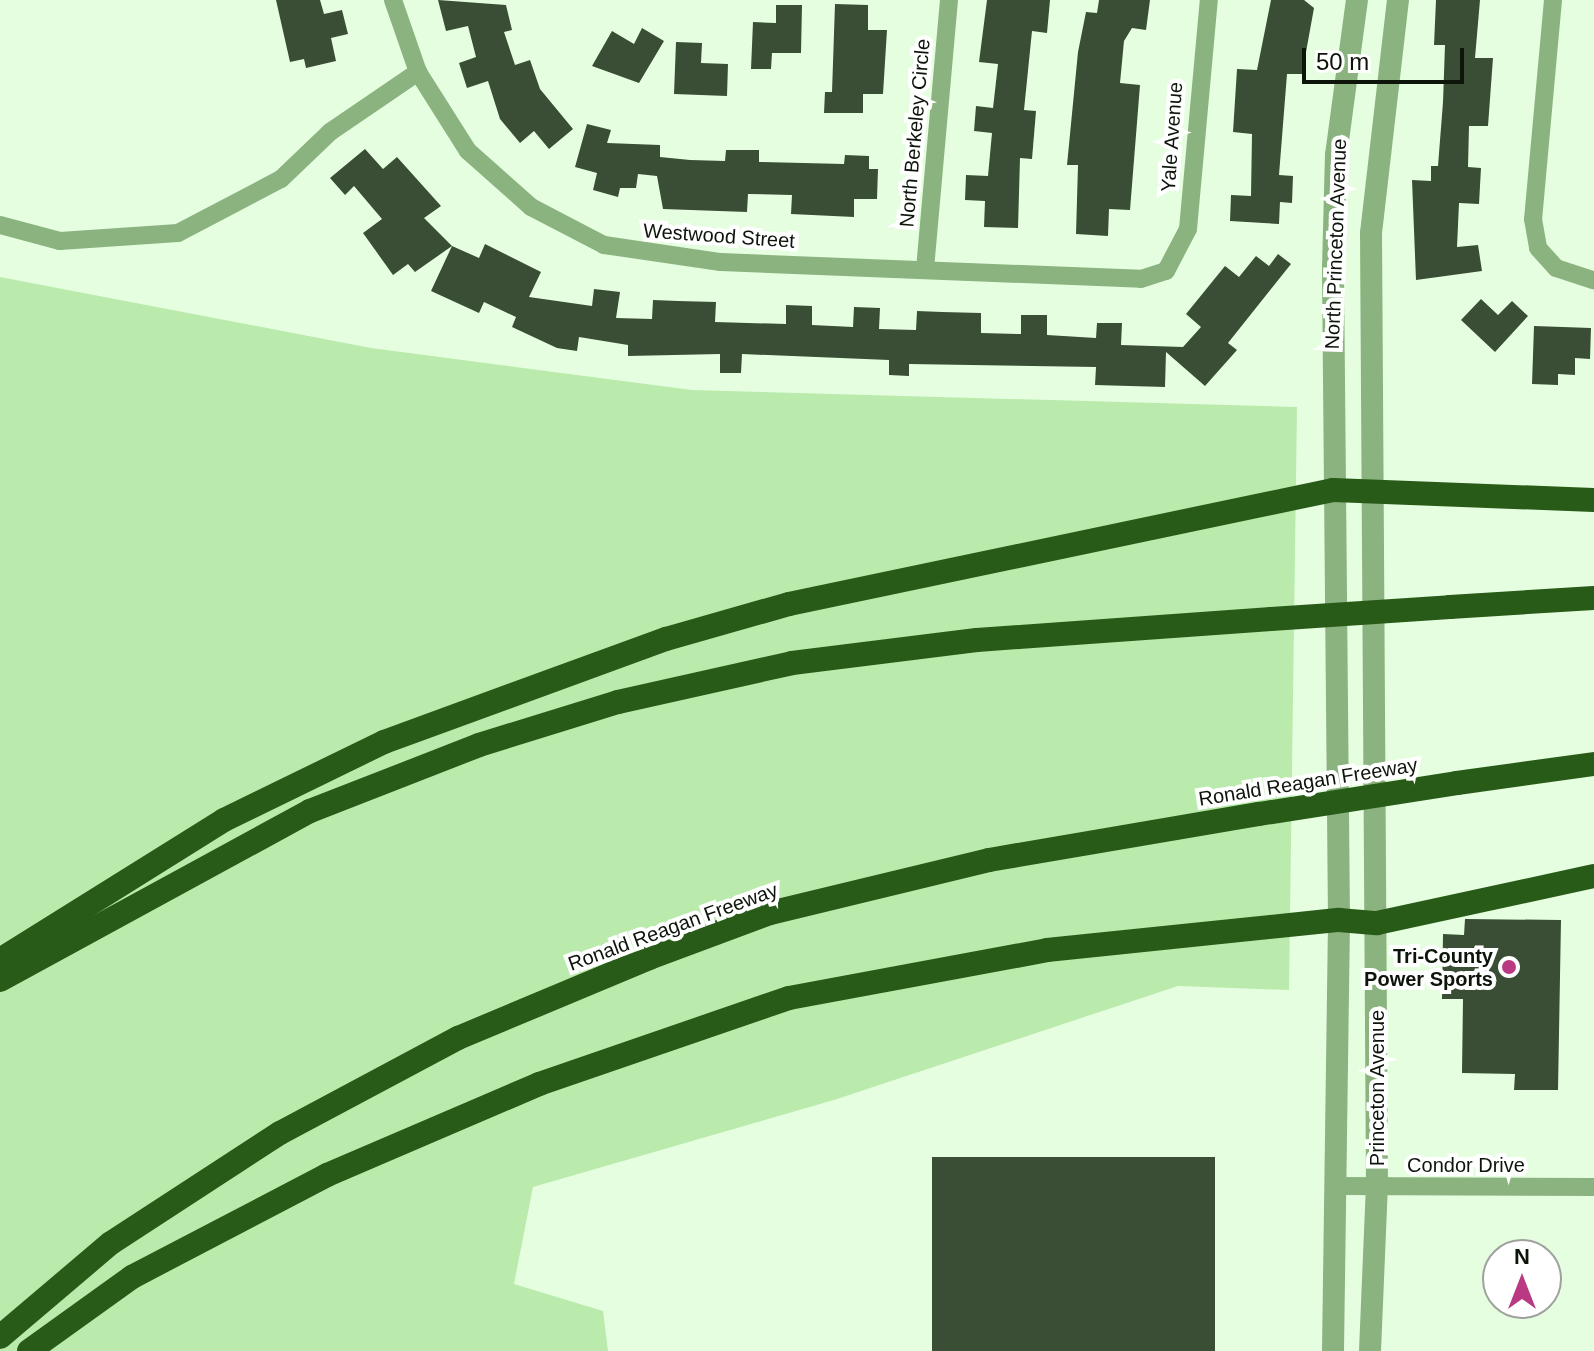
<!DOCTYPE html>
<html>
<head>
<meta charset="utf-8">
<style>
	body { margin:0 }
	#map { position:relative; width:1594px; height:1351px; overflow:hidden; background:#e6fee0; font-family:Helvetica,sans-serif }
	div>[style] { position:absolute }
	.green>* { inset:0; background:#baebad }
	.building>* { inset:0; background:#3a4d35; transform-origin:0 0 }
	.minor>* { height:18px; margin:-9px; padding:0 9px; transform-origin:9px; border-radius:9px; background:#8bb380 }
	.tertiary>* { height:22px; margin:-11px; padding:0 11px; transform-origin:11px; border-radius:11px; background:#8bb380 }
	.motorway>* { height:24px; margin:-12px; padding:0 12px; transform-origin:12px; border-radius:12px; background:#295b18 }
	.motorway-bridge>* { height:24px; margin:-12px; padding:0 12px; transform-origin:12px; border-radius:12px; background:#295b18 }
	.dots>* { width:22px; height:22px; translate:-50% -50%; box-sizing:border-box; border:4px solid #fff; border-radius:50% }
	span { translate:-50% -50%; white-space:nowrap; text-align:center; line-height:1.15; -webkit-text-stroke:8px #fff; paint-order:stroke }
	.street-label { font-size:20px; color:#0d150b }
	.poi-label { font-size:20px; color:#0d150b; font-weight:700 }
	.right { translate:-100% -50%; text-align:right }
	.north { position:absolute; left:1482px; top:1239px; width:80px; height:80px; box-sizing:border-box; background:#fff; border:2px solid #9ea19d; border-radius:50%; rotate:0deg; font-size:22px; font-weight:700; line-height:32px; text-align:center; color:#0d150b }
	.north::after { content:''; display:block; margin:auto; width:28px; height:36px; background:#ba3983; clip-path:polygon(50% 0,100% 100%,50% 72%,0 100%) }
	.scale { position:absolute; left:1302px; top:48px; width:162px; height:36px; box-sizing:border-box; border:4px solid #0d150b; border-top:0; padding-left:10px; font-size:24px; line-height:28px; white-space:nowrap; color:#0d150b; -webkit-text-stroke:6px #fff; paint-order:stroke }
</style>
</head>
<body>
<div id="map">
	<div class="green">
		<i style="clip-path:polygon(0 277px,371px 348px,692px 390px,1297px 407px,1289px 990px,1178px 986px,834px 1100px,533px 1187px,514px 1284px,603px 1311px,608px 1351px,0 1351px)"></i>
	</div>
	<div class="building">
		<i style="clip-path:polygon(276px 0,320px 0,324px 14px,342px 10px,348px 34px,331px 38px,336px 61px,306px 68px,304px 59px,290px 62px)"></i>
		<i style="clip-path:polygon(438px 0,506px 5px,512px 30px,504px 32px,515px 65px,530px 60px,540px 89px,573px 129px,549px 149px,534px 131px,520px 143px,500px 119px,488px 81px,467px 88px,459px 63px,476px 57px,468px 26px,446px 31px)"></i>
		<i style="clip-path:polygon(987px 0,1050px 0,1047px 33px,1032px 31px,1024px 110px,1036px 111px,1032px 159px,1020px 158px,1018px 228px,984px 227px,985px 201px,965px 200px,966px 175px,988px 176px,992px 133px,974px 131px,976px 106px,993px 108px,998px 64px,979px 62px)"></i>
		<i style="clip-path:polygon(1099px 0,1150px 0,1146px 30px,1132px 28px,1124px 41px,1120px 83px,1140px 85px,1130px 210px,1109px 209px,1108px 236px,1076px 234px,1078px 165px,1067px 165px,1078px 52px,1086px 12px,1097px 13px)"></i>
		<i style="clip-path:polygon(1271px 0,1304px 0,1314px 8px,1302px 74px,1287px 74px,1279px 175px,1293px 176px,1292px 203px,1280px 202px,1279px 224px,1230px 221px,1231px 195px,1251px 196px,1252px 134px,1233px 132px,1237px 69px,1257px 70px)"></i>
		<i style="clip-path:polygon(1436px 0,1480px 0,1475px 58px,1493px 58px,1488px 126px,1469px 126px,1468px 167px,1481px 168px,1479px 204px,1459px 203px,1457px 247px,1478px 245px,1482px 271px,1416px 280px,1412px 180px,1431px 181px,1431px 166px,1438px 166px,1443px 102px,1445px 45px,1434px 45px)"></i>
		<i style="clip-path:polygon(835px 4px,868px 5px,868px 30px,887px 30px,883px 94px,863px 94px,863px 113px,824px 113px,825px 92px,832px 92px)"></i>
		<i style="clip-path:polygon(776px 5px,802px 5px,801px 53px,772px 53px,771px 69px,751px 69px,753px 22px,776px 23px)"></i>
		<i style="clip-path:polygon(642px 28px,664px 41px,639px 83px,592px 66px,612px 31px,634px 44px)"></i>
		<i style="clip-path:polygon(676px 42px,702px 43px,701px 63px,728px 64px,727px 96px,674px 94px)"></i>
		<i style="clip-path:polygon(587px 124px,611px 130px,607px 143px,660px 145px,660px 157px,690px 160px,725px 161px,726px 150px,759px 150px,759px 162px,844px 164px,845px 155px,869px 156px,869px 169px,878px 169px,877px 199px,854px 199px,854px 217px,791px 214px,792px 195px,748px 194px,747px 212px,663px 209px,657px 176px,638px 174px,636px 188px,620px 188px,618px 197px,593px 190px,597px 173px,575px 167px)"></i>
		<i style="clip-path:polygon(365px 149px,383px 169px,397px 157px,441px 206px,424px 218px,452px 246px,415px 272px,408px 264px,393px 275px,363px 233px,382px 219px,354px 186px,345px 195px,330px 178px)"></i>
		<i style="clip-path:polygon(485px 244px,541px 272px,529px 297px,592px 306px,594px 289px,620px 292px,616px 318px,652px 319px,653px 300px,678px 301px,716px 302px,715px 322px,786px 324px,786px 305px,812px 306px,812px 325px,853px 327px,854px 307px,880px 308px,879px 329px,916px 330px,917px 311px,942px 312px,981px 313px,981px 333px,1021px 334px,1021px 315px,1047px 315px,1047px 335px,1096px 338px,1097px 323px,1122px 323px,1121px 345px,1183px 347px,1201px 327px,1186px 314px,1225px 266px,1239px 277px,1256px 256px,1269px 266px,1278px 254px,1291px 264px,1228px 343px,1237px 350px,1205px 386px,1166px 352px,1165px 387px,1095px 385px,1096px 367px,909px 364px,909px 376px,889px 375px,889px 360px,742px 354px,741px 373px,720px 373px,720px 354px,628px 356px,628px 345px,579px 337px,577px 351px,557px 348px,512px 327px,516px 317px,484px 302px,479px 313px,431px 291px,452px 246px,479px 258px)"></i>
		<i style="clip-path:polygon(1481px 299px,1498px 315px,1512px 301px,1528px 316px,1495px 352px,1461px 320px)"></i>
		<i style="clip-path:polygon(1534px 326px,1591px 328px,1590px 359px,1575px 358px,1575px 375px,1558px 374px,1558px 385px,1532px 384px)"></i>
		<i style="clip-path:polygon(1465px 919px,1561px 920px,1558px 1090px,1514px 1090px,1515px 1074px,1462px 1073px,1463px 999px,1442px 999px,1443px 934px,1464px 935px)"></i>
		<i style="left:932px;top:1157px;width:283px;height:194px"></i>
	</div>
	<div class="minor">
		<i style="left:393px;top:0;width:76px;rotate:70.9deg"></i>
		<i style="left:418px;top:72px;width:93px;rotate:57.7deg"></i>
		<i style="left:468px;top:151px;width:84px;rotate:41.6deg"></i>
		<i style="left:531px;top:207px;width:82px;rotate:27.5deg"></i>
		<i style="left:604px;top:245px;width:118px;rotate:8.3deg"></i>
		<i style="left:721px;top:262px;width:420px;rotate:2.3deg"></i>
		<i style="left:1141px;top:279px;width:26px;rotate:-18deg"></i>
		<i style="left:1166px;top:271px;width:47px;rotate:-62.4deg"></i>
		<i style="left:1188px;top:229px;width:230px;rotate:-84.8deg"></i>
		<i style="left:1553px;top:0;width:220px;rotate:95.2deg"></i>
		<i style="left:1533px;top:219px;width:29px;rotate:80deg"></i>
		<i style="left:1538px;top:248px;width:27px;rotate:48deg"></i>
		<i style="left:1556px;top:268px;width:40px;rotate:18deg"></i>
		<i style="left:0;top:225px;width:62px;rotate:14.9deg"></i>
		<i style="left:60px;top:241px;width:118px;rotate:-3.9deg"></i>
		<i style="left:178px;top:233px;width:116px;rotate:-27.7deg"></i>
		<i style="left:281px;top:179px;width:68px;rotate:-43.8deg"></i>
		<i style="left:330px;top:132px;width:107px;rotate:-34.3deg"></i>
		<i style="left:925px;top:269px;width:270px;rotate:-84.9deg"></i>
		<i style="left:1337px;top:1186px;width:257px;rotate:0.2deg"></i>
	</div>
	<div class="tertiary">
		<i style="left:1333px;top:1351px;width:431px;rotate:-89.2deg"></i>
		<i style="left:1339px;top:920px;width:652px;rotate:-90.53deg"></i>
		<i style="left:1333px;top:268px;width:113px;rotate:-88.5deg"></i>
		<i style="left:1336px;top:155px;width:156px;rotate:-82.3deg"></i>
		<i style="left:1370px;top:1351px;width:165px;rotate:-87.6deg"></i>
		<i style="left:1377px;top:1186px;width:953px;rotate:-90.36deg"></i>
		<i style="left:1371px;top:233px;width:235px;rotate:-83.4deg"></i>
	</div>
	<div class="motorway">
		<i style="left:1450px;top:607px;width:144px;rotate:-3.6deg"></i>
		<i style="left:1457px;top:783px;width:138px;rotate:-7.9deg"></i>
		<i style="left:0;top:960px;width:264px;rotate:-32deg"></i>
		<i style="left:224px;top:820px;width:178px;rotate:-26deg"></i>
		<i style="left:384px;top:742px;width:300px;rotate:-20.1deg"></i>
		<i style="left:666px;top:639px;width:128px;rotate:-15.9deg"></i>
		<i style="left:789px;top:604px;width:556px;rotate:-11.84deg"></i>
		<i style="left:1333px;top:490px;width:261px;rotate:2.2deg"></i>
		<i style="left:0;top:980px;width:353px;rotate:-28.6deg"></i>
		<i style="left:310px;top:811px;width:181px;rotate:-21.3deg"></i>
		<i style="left:479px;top:745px;width:145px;rotate:-17.2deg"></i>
		<i style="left:618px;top:702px;width:178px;rotate:-12.6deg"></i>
		<i style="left:792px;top:663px;width:186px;rotate:-7.1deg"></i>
		<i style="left:977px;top:640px;width:295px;rotate:-4.1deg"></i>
		<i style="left:0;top:1337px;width:145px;rotate:-40.3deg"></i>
		<i style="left:111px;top:1243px;width:202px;rotate:-33.1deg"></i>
		<i style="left:280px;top:1133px;width:202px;rotate:-28.1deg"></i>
		<i style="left:458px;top:1038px;width:207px;rotate:-22.7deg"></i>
		<i style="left:649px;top:958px;width:129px;rotate:-20.4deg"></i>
		<i style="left:770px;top:913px;width:225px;rotate:-13.6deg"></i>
		<i style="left:989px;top:860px;width:274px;rotate:-9.7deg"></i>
		<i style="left:29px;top:1351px;width:127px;rotate:-35.7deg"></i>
		<i style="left:132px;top:1277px;width:220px;rotate:-27.6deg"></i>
		<i style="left:327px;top:1175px;width:231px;rotate:-23.2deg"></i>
		<i style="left:539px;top:1084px;width:264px;rotate:-19deg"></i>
		<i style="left:789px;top:998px;width:262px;rotate:-10.5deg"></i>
		<i style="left:1047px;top:950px;width:294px;rotate:-5.9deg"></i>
		<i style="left:1339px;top:920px;width:38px;rotate:5deg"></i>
		<i style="left:1377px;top:923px;width:222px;rotate:-12.2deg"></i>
	</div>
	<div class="motorway-bridge">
		<i style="left:1271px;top:619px;width:179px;rotate:-3.8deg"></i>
		<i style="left:1259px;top:814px;width:200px;rotate:-8.9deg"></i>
	</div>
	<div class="dots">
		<i style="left:1509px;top:967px;background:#ba3983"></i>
	</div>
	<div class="street-label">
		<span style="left:915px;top:133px;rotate:-85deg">North Berkeley Circle</span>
		<span style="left:1172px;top:137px;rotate:-86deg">Yale Avenue</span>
		<span style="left:719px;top:236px;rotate:4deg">Westwood Street</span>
		<span style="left:1336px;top:244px;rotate:-88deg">North Princeton Avenue</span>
		<span style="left:1308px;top:782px;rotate:-9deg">Ronald Reagan Freeway</span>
		<span style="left:673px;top:927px;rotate:-20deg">Ronald Reagan Freeway</span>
		<span style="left:1377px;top:1088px;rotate:-90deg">Princeton Avenue</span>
		<span style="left:1466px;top:1165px">Condor Drive</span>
	</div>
	<div class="poi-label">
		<span class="right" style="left:1493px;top:968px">Tri-County<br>Power Sports</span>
	</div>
	<div class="north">N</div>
	<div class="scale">50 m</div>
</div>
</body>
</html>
